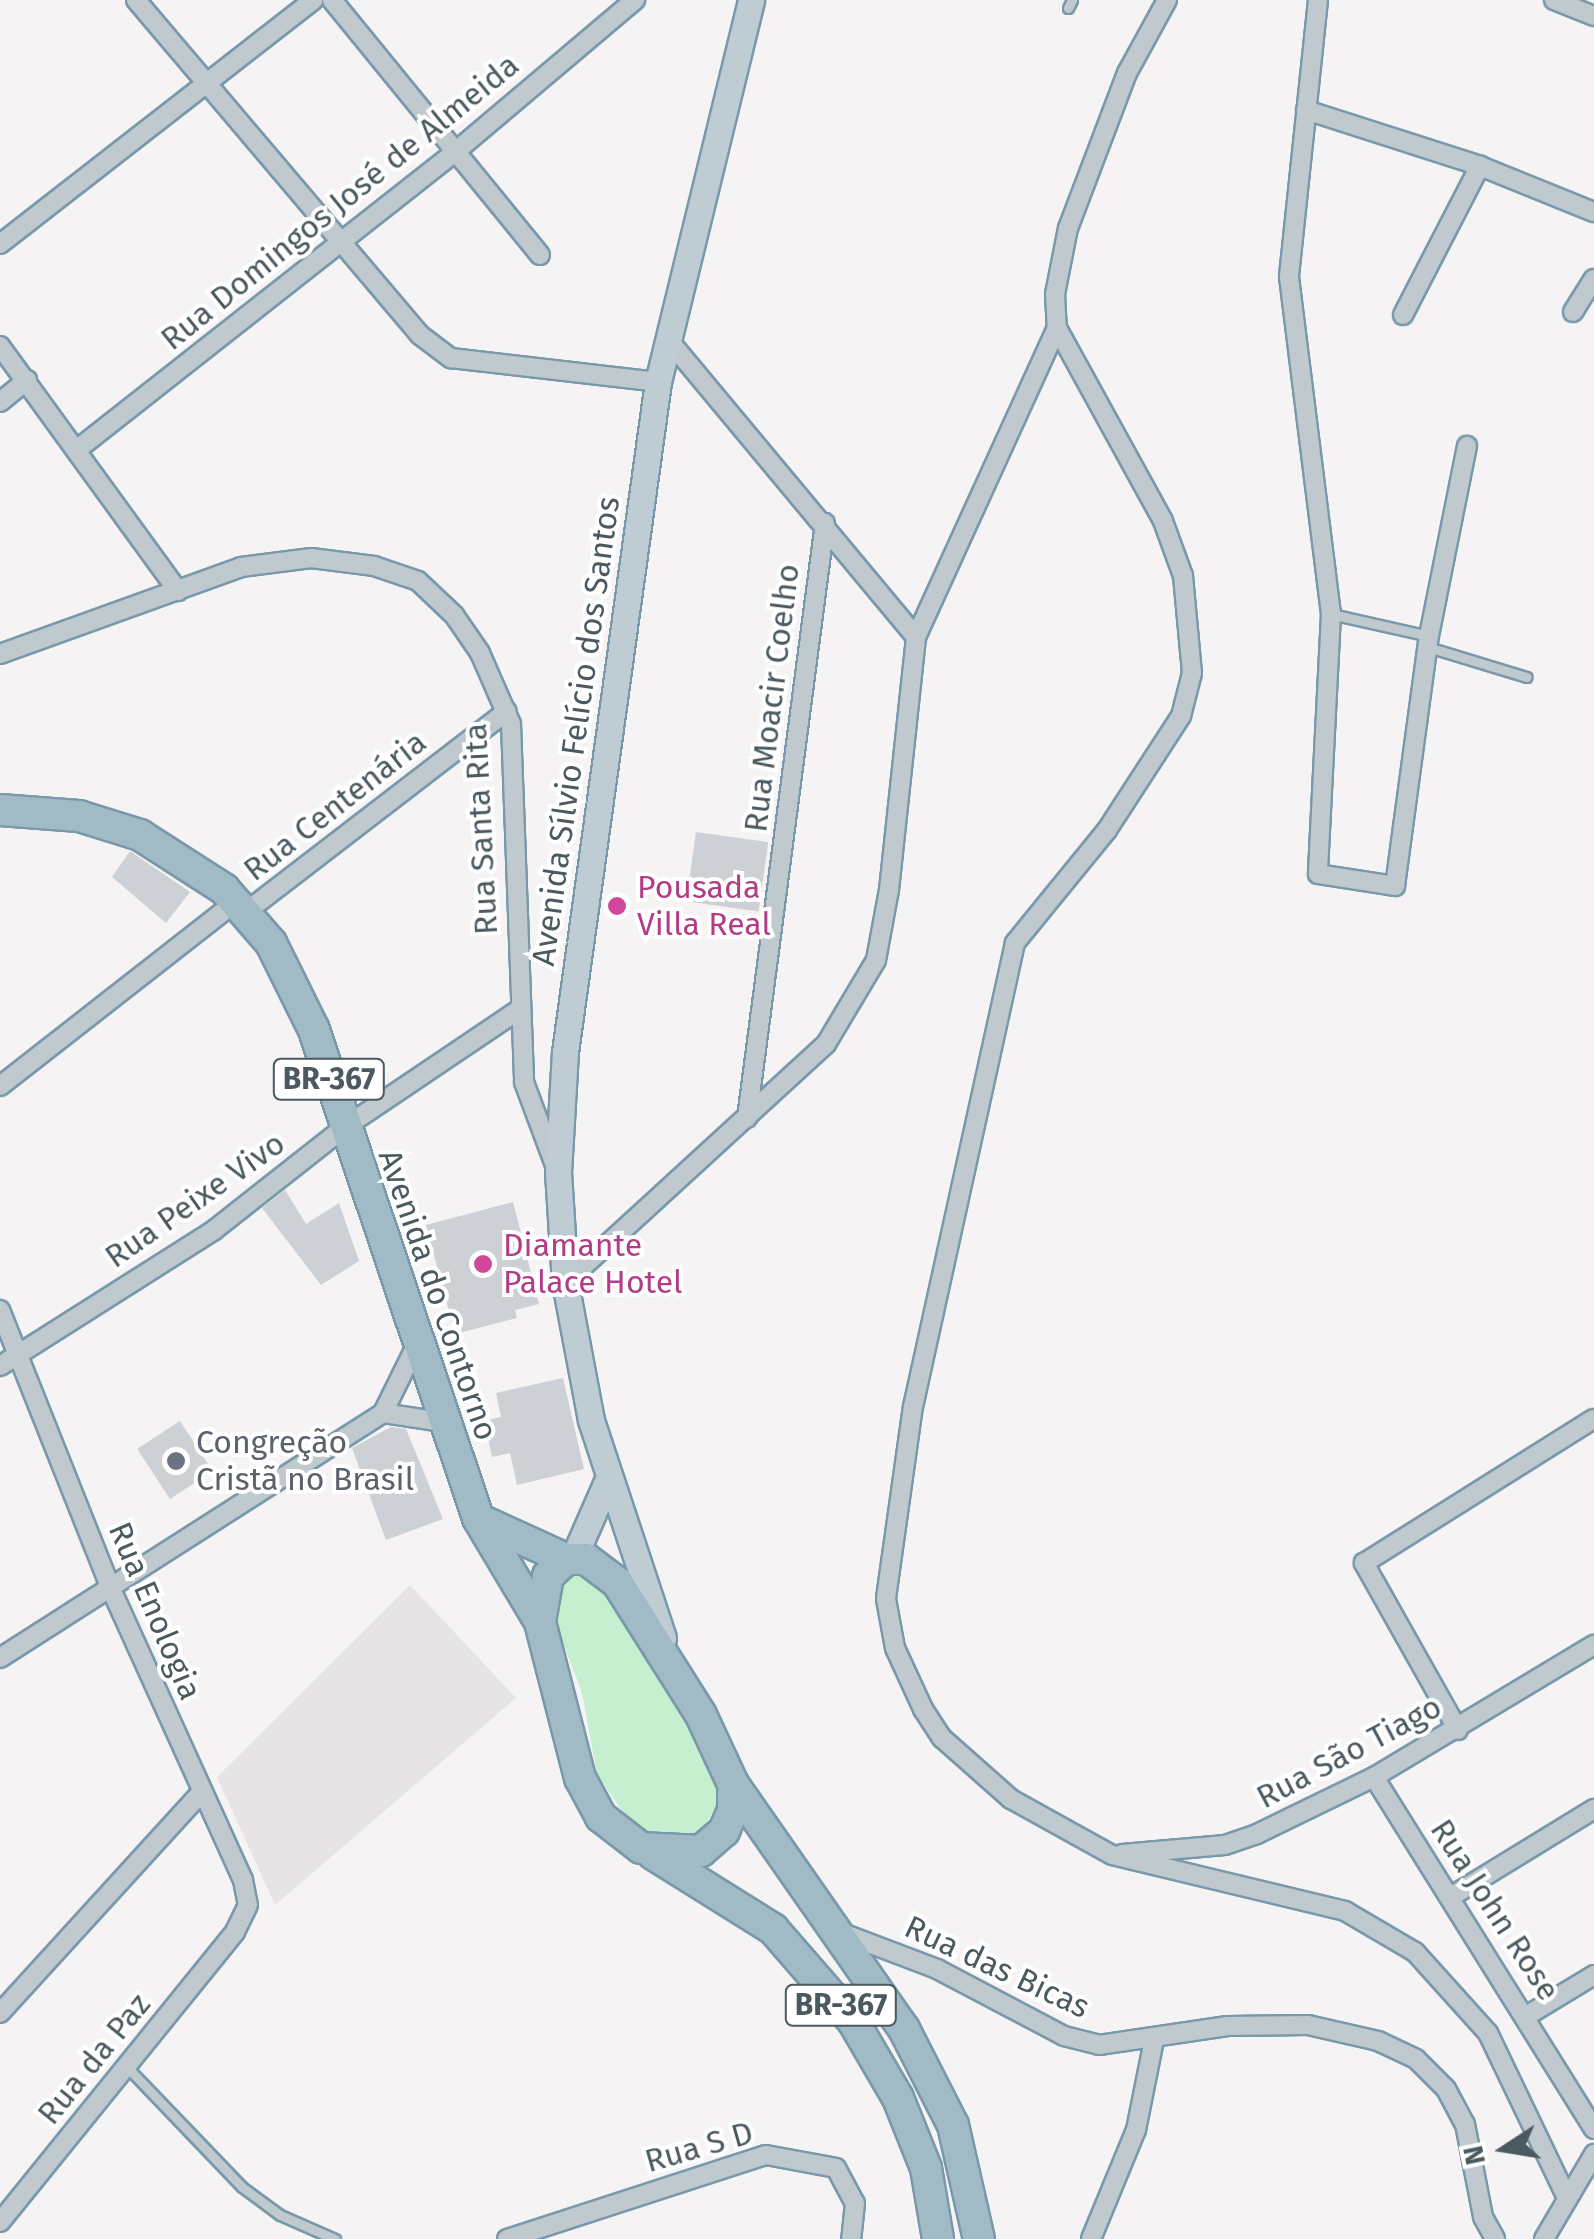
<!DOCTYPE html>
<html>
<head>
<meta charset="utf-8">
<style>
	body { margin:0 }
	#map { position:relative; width:1594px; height:2239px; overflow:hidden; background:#f5f3f3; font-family:"Fira Sans",sans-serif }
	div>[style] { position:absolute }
	.education>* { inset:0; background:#e6e4e5 }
	.green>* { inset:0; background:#c5efce }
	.building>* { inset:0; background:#cdd1d5; transform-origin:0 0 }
	.roads { filter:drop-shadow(2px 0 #7999aa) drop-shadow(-2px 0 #7999aa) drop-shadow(0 2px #7999aa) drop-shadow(0 -2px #7999aa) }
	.service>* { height:9px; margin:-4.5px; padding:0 4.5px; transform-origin:4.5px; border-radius:4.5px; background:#bfc9ce }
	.minor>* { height:18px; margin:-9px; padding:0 9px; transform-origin:9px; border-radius:9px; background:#bfc9ce }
	.secondary>* { height:25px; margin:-12.5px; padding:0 12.5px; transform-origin:12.5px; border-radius:12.5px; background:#c0ccd3 }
	.trunk>* { height:30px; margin:-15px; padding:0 15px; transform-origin:15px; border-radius:15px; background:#a0bac6 }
	.dots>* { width:28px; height:28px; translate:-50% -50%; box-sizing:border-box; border:5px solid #fff; border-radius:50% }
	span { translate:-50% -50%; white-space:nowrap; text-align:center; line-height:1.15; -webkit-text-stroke:8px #fff; paint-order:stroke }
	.shield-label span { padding:2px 8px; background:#fff; border:2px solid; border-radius:8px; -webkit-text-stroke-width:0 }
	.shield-label { font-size:30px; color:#4b5960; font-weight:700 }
	.street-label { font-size:32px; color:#4b5960 }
	.hotel-label { font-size:32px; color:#b23c85 }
	.left { translate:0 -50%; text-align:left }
	.worship-label { font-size:32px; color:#5b616d }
	.north { position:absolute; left:1454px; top:2099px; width:100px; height:100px; -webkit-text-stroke:8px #fff; paint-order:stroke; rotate:258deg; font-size:28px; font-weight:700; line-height:40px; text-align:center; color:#4b5960 }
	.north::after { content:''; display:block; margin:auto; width:35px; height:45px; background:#4b5960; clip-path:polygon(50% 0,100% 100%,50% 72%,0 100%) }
</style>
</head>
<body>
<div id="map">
	<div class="education">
		<i style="clip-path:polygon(410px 1585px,516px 1698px,275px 1905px,217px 1777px)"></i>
	</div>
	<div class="green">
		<i style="clip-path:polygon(565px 1568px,605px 1580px,696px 1727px,721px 1796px,701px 1834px,665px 1841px,646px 1831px,628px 1820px,597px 1774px,582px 1693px,552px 1613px)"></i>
	</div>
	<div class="building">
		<i style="left:696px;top:832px;width:73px;height:70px;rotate:8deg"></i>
		<i style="clip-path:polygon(130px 851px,190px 892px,166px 923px,112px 877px)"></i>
		<i style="clip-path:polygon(285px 1190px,306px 1224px,339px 1203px,359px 1261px,321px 1285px,262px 1208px)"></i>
		<i style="clip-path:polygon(513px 1202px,539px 1304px,515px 1310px,517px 1318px,455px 1334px,426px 1225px)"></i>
		<i style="clip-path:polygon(563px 1378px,584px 1469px,517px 1485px,510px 1453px,492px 1457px,484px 1421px,501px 1417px,496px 1393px)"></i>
		<i style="left:180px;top:1421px;width:60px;height:51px;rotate:57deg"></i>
		<i style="clip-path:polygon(391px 1427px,406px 1429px,443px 1519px,386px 1540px,352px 1448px)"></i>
	</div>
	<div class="roads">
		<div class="service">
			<i style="left:1068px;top:8px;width:9px;rotate:-63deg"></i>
			<i style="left:1331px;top:614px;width:100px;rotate:12.7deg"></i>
			<i style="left:1428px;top:647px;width:103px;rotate:16.9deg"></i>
			<i style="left:127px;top:2067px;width:166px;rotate:46.2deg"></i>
			<i style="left:242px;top:2187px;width:47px;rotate:36.4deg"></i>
			<i style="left:280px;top:2215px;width:60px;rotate:23.6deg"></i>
		</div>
		<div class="minor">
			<i style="left:136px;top:0;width:439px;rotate:49.7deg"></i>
			<i style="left:420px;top:335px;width:39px;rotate:37deg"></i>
			<i style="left:451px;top:358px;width:208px;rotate:6.6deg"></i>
			<i style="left:332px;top:0;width:329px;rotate:50.8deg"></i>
			<i style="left:1167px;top:0;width:83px;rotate:118.7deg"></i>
			<i style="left:1127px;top:73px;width:166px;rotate:110.8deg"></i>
			<i style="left:1068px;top:228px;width:67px;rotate:101.1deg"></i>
			<i style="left:1055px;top:294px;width:34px;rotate:87deg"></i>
			<i style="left:1057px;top:328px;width:220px;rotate:61.2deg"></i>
			<i style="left:1163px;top:521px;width:59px;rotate:70deg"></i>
			<i style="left:1183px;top:576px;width:97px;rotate:84.7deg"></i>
			<i style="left:1192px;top:673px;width:44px;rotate:104.3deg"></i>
			<i style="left:1181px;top:716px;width:136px;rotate:123deg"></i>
			<i style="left:1107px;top:830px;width:146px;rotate:129.2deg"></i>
			<i style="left:1015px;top:943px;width:474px;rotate:102.4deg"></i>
			<i style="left:913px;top:1406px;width:195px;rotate:98deg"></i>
			<i style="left:886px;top:1599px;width:50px;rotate:79.6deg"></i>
			<i style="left:895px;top:1648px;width:67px;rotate:65.3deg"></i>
			<i style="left:923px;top:1709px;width:35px;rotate:57deg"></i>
			<i style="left:942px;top:1738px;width:92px;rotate:41.5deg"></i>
			<i style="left:1011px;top:1799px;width:115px;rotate:29deg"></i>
			<i style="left:1112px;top:1855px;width:240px;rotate:13.5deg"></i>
			<i style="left:1345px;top:1911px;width:81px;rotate:30.4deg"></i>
			<i style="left:1415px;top:1952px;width:109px;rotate:48deg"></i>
			<i style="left:1488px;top:2033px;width:178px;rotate:64.4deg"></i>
			<i style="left:1318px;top:0;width:279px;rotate:96deg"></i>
			<i style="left:1289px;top:277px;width:340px;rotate:82.9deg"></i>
			<i style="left:1331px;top:614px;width:260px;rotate:92.9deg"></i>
			<i style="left:1318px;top:874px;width:78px;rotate:8.9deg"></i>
			<i style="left:1395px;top:886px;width:252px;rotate:-82.3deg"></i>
			<i style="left:1429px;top:636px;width:194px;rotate:-78.7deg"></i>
			<i style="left:1554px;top:0;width:43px;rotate:21.8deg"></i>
			<i style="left:1306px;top:110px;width:183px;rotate:17.8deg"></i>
			<i style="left:1480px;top:166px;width:123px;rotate:22deg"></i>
			<i style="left:0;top:244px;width:397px;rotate:-37.9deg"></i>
			<i style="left:1573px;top:312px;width:39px;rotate:-58deg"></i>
			<i style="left:1403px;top:315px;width:168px;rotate:-62.7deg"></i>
			<i style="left:0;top:346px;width:303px;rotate:54deg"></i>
			<i style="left:0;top:402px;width:35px;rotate:-39deg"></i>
			<i style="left:79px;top:448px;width:479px;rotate:-38.2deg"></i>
			<i style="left:455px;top:152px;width:236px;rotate:-40.2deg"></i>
			<i style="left:916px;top:637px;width:340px;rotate:-65.5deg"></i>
			<i style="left:0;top:654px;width:256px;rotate:-19.8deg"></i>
			<i style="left:241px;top:567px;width:71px;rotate:-7.3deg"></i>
			<i style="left:311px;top:558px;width:64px;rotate:7.2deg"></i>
			<i style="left:374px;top:566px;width:46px;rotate:18.8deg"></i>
			<i style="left:418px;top:581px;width:50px;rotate:43.4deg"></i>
			<i style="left:454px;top:615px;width:46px;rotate:55.6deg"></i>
			<i style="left:480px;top:653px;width:77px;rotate:66.4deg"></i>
			<i style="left:511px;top:724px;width:358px;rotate:87.9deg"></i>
			<i style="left:524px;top:1082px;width:92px;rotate:69.6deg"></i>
			<i style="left:246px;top:912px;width:329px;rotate:-37.6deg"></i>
			<i style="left:0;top:1086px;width:301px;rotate:-38deg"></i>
			<i style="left:747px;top:1118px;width:600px;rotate:-82.53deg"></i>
			<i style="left:565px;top:1283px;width:354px;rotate:-42.5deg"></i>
			<i style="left:826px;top:1044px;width:98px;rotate:-59.2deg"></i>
			<i style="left:876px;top:960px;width:71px;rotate:-79.5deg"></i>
			<i style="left:889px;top:890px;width:254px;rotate:-83.9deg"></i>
			<i style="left:916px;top:637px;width:386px;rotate:-129.8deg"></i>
			<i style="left:0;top:1310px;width:300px;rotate:68.3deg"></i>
			<i style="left:111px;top:1589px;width:320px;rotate:65.6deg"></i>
			<i style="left:243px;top:1880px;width:25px;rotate:79deg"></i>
			<i style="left:248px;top:1905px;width:30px;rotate:116deg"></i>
			<i style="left:235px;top:1932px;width:373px;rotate:129deg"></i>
			<i style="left:0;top:1366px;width:254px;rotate:-32.4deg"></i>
			<i style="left:214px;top:1230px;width:167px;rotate:-38.2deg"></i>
			<i style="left:345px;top:1127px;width:211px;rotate:-34deg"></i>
			<i style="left:383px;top:1413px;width:60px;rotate:8.7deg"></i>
			<i style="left:0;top:1658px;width:455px;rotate:-32.6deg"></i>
			<i style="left:383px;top:1413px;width:75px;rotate:-63.8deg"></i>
			<i style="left:1458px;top:1730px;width:192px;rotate:-119.4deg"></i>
			<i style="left:1364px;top:1563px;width:271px;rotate:-32.1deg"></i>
			<i style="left:1374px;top:1777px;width:415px;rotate:58deg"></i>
			<i style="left:1122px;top:1854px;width:103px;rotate:-5deg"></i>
			<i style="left:1225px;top:1845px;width:34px;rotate:-19deg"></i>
			<i style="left:1257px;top:1834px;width:130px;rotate:-26deg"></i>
			<i style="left:1374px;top:1777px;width:257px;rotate:-31deg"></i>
			<i style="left:1452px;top:1896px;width:167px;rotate:-31.5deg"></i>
			<i style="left:837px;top:1931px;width:107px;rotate:20.8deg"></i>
			<i style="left:937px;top:1969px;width:144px;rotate:27.8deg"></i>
			<i style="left:1064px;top:2036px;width:36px;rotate:14deg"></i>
			<i style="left:1099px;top:2045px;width:130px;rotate:-8.4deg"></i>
			<i style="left:1228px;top:2026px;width:80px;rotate:-0.7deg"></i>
			<i style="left:1308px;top:2025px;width:72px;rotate:12.9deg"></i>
			<i style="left:1378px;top:2041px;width:42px;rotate:25.3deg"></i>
			<i style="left:1416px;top:2059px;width:42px;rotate:45deg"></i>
			<i style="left:1446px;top:2089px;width:40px;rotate:62deg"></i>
			<i style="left:1465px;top:2124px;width:95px;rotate:79deg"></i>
			<i style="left:1483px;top:2217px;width:25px;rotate:61deg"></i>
			<i style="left:0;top:2013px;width:298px;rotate:-47.6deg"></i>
			<i style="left:1528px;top:2015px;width:77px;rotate:-31.2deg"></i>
			<i style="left:507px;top:2239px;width:272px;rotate:-18deg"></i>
			<i style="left:766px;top:2155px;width:71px;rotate:10.5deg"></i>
			<i style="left:836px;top:2168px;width:40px;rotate:62deg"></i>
			<i style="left:855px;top:2203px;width:36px;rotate:96deg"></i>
			<i style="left:1091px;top:2239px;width:118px;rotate:-67.6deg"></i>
			<i style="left:1136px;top:2130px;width:92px;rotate:-78.7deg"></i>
			<i style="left:1544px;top:2239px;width:99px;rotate:-59.5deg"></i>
		</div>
		<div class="secondary">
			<i style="left:573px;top:1559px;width:90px;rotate:-66.3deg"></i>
			<i style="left:663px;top:1638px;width:230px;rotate:-108.3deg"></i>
			<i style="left:591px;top:1420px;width:139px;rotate:-100.7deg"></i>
			<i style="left:565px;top:1283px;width:110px;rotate:-93.6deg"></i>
			<i style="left:558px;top:1173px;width:121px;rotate:-86.7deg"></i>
			<i style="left:565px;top:1052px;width:676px;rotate:-82.1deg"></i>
			<i style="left:658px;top:382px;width:393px;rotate:-76.3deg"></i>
		</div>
		<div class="trunk">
			<i style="left:0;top:810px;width:79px;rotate:4.3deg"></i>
			<i style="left:79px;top:816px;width:64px;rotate:17.3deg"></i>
			<i style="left:140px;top:835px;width:100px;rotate:32.7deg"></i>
			<i style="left:224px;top:889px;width:72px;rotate:49deg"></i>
			<i style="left:271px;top:943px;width:97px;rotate:63.7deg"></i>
			<i style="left:314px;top:1030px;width:515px;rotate:71.42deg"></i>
			<i style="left:478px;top:1518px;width:121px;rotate:59.2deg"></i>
			<i style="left:480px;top:1520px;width:94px;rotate:24.4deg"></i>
			<i style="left:733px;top:1784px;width:26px;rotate:90deg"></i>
			<i style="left:733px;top:1810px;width:23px;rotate:113deg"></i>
			<i style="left:724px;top:1831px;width:30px;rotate:139deg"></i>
			<i style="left:701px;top:1851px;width:60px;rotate:-177.1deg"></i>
			<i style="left:641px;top:1848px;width:51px;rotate:-142.2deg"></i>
			<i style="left:601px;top:1817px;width:44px;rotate:-118.3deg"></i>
			<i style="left:580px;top:1778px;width:161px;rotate:-104.4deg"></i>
			<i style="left:540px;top:1622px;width:47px;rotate:-80.1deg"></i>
			<i style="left:548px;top:1576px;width:25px;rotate:-43deg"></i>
			<i style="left:566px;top:1559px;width:20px"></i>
			<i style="left:586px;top:1559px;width:39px;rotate:37deg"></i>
			<i style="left:617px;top:1582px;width:157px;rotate:57.7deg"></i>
			<i style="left:701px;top:1715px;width:76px;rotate:65.1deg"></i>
			<i style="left:733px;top:1784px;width:299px;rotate:55.1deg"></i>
			<i style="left:904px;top:2029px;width:108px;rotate:63deg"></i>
			<i style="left:953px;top:2125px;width:117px;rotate:77.2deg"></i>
			<i style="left:653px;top:1854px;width:142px;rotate:32deg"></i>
			<i style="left:773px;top:1929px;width:122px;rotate:49deg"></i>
			<i style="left:853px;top:2021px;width:89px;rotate:59.7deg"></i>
			<i style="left:898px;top:2098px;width:75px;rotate:68.2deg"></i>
			<i style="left:926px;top:2168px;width:72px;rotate:80.4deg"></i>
		</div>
	</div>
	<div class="dots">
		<i style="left:617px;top:906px;background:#d1479c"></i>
		<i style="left:483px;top:1264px;background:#d1479c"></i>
		<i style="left:176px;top:1461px;background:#6b7280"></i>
	</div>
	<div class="shield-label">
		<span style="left:329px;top:1079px">BR-367</span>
		<span style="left:841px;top:2005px">BR-367</span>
	</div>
	<div class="street-label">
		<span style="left:340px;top:202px;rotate:-39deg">Rua Domingos José de Almeida</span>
		<span style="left:772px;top:698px;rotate:-83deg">Rua Moacir Coelho</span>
		<span style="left:576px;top:731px;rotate:-82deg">Avenida Sílvio Felício dos Santos</span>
		<span style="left:335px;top:806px;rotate:-38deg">Rua Centenária</span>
		<span style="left:481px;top:829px;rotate:-93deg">Rua Santa Rita</span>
		<span style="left:195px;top:1200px;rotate:-35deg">Rua Peixe Vivo</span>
		<span style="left:438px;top:1295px;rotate:71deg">Avenida do Contorno</span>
		<span style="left:155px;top:1611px;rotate:67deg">Rua Enologia</span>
		<span style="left:1349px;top:1752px;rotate:-28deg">Rua São Tiago</span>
		<span style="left:1495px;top:1910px;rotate:57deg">Rua John Rose</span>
		<span style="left:997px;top:1967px;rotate:25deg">Rua das Bicas</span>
		<span style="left:94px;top:2059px;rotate:-51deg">Rua da Paz</span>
		<span style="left:699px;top:2147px;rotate:-16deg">Rua S D</span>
	</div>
	<div class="hotel-label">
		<span class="left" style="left:637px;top:906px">Pousada<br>Villa Real</span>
		<span class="left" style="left:503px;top:1264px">Diamante<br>Palace Hotel</span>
	</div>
	<div class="worship-label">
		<span class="left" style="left:196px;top:1461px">Congreção<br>Cristã no Brasil</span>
	</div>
	<div class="north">N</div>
</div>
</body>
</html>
